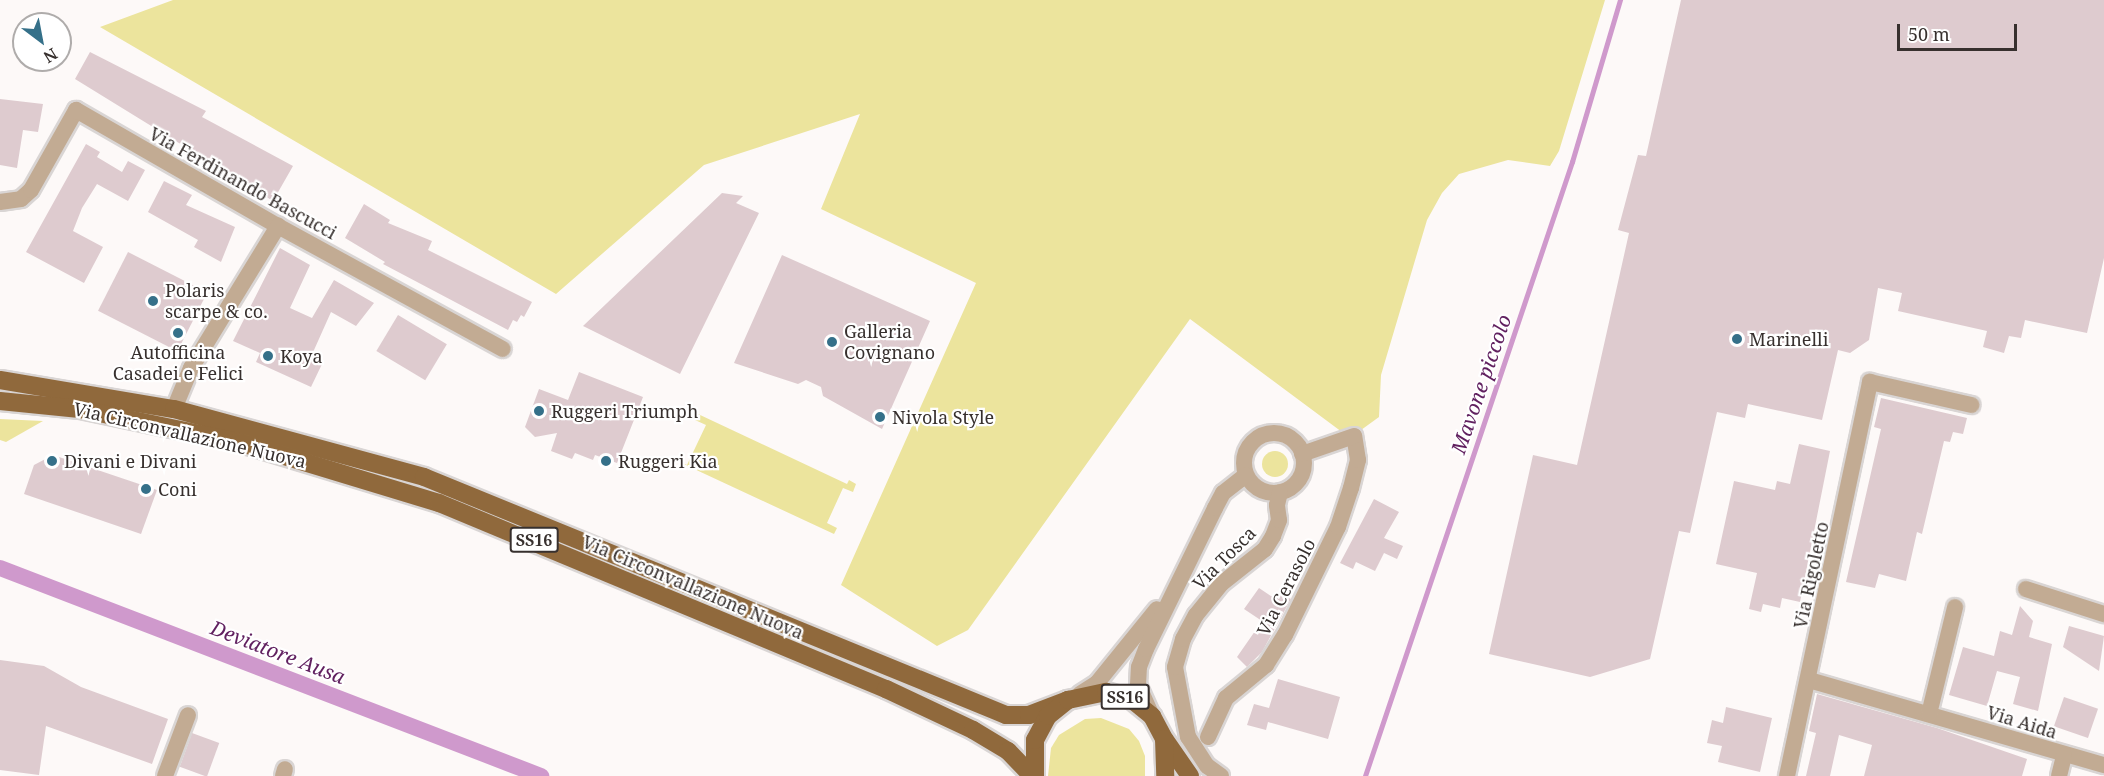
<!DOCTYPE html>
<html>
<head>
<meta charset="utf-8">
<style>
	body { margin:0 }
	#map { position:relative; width:2104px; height:776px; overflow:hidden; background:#fdf9f8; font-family:"Noto Serif",serif }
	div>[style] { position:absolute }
	.green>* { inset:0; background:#ece49d }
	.round { border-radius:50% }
	.stream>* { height:4.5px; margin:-2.25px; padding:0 2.25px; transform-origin:2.25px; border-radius:2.25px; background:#cf99cc }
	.canal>* { height:16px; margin:-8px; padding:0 8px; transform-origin:8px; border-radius:8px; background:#cf99cc }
	.building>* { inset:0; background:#decbcf; transform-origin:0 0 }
	.roads { filter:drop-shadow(2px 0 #d9d5d4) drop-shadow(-2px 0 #d9d5d4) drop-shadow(0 2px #d9d5d4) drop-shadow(0 -2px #d9d5d4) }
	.minor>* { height:16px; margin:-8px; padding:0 8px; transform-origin:8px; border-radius:8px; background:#c2ab93 }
	.minor>.ring { margin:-8px; padding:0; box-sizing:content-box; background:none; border:16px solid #c2ab93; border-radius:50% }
	.major>* { height:18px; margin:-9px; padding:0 9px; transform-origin:9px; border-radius:9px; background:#90693c }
	.dots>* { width:16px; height:16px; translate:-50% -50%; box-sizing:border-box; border:3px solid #fff; border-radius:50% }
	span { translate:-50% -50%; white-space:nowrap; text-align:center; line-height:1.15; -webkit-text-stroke:4.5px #fff; paint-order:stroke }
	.shield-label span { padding:2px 4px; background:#fff; border:2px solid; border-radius:4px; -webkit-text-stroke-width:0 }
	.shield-label { font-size:16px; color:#37302e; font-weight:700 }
	.street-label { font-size:18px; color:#37302e }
	.poi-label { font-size:18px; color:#37302e }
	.left { translate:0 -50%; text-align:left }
	.water-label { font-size:20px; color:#612160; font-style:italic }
	.north { position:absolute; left:12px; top:12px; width:60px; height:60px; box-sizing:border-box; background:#fff; border:2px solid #afacab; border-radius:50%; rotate:148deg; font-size:16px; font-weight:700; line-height:24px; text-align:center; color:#37302e }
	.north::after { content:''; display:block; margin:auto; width:21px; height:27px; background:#357089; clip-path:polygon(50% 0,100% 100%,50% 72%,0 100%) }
	.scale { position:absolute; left:1897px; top:24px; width:120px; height:27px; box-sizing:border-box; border:3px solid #37302e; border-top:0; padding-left:8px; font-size:18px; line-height:21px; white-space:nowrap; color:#37302e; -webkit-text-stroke:4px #fff; paint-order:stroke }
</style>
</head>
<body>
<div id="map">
	<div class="green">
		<i style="clip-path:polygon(173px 0,1605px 0,1559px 151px,1550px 166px,1508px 160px,1459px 174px,1442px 193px,1427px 220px,1381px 375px,1379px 417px,1350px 438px,1190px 319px,968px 630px,937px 646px,841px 585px,976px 283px,821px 209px,860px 114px,704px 165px,556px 294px,100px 27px)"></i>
		<i style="clip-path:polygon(698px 414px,847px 484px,849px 480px,856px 484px,853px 492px,843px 488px,827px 523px,837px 528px,834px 534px,677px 461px,687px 465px,706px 425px,695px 420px)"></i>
		<i style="clip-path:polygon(0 419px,43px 421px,6px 442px,0 440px)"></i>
		<i class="round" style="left:1262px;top:451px;width:26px;height:26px"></i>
		<i style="clip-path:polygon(1101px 718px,1129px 729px,1139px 741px,1145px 756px,1145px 776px,1048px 776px,1051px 748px,1059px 735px,1085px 719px)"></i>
	</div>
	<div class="stream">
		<i style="left:1365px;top:776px;width:648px;rotate:-71.37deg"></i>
		<i style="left:1572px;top:162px;width:169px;rotate:-73.5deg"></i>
	</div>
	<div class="canal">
		<i style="left:0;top:568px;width:580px;rotate:21.03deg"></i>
	</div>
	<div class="building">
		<i style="clip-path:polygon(1681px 0,2104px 0,2104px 258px,2087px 333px,2025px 320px,2021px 338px,2009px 336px,2004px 353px,1983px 347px,1987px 331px,1898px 311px,1902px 293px,1878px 288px,1869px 340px,1850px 353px,1838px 350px,1822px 420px,1748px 404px,1745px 418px,1717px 412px,1690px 533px,1679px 531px,1650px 659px,1590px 677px,1489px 654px,1533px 455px,1577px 465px,1629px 233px,1618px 230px,1638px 155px,1646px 156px)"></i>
		<i style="clip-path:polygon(90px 52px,206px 111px,202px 117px,293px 166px,273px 201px,75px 79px)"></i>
		<i style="clip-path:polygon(0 99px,43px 104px,38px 132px,23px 130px,17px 168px,0 165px)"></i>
		<i style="clip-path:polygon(86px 144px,100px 152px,97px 157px,122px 172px,128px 161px,145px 170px,128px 201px,97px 184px,82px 208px,73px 231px,103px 247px,84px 283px,26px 252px)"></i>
		<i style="clip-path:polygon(164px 181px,192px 195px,186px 205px,235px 227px,221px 262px,194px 247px,198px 240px,148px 212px)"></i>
		<i style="clip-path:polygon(722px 193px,743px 196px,736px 203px,759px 213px,680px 374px,583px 326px)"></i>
		<i style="clip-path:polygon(364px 204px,390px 220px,388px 223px,432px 241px,428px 250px,532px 302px,524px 317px,521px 315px,517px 322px,513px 320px,508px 330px,383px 264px,385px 262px,345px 238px)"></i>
		<i style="clip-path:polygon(280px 248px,310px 265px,290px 308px,312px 318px,334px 280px,374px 303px,356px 326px,331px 312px,310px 359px,322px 364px,311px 387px,256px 362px,260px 353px,233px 341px)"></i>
		<i style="left:128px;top:252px;width:89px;height:66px;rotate:27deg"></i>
		<i style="clip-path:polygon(782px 255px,930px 321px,882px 429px,823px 396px,821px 387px,806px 380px,798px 384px,734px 363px)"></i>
		<i style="left:398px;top:315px;width:57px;height:42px;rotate:31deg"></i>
		<i style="clip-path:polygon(579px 372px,643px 397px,617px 463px,595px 455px,593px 460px,575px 453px,572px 459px,551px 451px,557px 433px,535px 437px,525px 427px,539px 389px,568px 400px)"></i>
		<i style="clip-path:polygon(1881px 398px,1967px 418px,1963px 434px,1953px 432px,1950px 442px,1944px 441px,1922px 534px,1917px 532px,1906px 581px,1879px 574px,1875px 588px,1846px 582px,1881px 429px,1874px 427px)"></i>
		<i style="clip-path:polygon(1799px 444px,1830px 451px,1800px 602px,1782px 598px,1780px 608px,1763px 604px,1761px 612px,1749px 609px,1757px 573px,1716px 564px,1734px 481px,1775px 490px,1777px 481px,1790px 484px)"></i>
		<i style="clip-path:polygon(53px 455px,157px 490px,141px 534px,24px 494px,34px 465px)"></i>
		<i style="clip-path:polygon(1374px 499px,1399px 512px,1384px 538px,1403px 546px,1397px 559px,1384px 553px,1375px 571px,1356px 562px,1353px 569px,1340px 563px)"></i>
		<i style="clip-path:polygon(1259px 588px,1274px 598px,1277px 592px,1291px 599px,1262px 652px,1247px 667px,1237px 657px,1262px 621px,1244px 609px)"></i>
		<i style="clip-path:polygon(2020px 606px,2033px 621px,2029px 637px,2052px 644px,2038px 711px,2013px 704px,2020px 677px,1997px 671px,1987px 706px,1949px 695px,1963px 647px,1994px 656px,2000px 631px,2012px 635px)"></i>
		<i style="clip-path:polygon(2069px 626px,2104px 636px,2099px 671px,2063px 647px)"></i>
		<i style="clip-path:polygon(0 660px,44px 666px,81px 687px,168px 719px,152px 764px,46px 726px,39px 775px,0 770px)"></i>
		<i style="clip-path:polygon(1278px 679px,1340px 697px,1328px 739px,1268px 722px,1266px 730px,1247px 725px,1254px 704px,1269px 708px)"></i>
		<i style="clip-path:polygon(1817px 694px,1937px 728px,2027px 759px,2022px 776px,1864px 776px,1872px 745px,1839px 735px,1830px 776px,1806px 776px,1816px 733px,1809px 731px)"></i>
		<i style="left:2064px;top:697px;width:36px;height:31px;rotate:19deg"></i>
		<i style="clip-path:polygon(1726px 707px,1772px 718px,1760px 772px,1718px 762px,1722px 746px,1707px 743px,1712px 720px,1723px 723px)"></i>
		<i style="left:192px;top:733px;width:29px;height:36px;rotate:20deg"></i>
	</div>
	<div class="roads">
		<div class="minor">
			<i style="left:0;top:202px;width:21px;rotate:-8deg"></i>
			<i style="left:21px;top:199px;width:13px;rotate:-42deg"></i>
			<i style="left:31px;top:190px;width:92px;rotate:-60.6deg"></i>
			<i style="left:76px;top:110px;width:233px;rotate:29.9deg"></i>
			<i style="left:278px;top:226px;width:256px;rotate:28.7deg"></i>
			<i style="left:174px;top:409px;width:44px;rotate:-67.5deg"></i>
			<i style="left:191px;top:368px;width:167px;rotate:-58.5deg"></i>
			<i class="ring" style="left:1244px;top:433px;width:44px;height:44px"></i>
			<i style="left:2026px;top:589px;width:82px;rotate:17.8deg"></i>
			<i style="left:1809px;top:680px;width:307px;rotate:16.1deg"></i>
			<i style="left:1080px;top:694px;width:20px;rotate:-33deg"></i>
			<i style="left:1097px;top:683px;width:95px;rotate:-51deg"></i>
			<i style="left:1929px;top:714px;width:110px;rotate:-76.3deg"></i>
			<i style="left:1152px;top:716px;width:34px;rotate:-114deg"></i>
			<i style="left:1138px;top:685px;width:18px;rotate:-87deg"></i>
			<i style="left:1139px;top:667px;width:19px;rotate:-69deg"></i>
			<i style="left:1146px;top:649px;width:157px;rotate:-63.9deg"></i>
			<i style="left:1215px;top:508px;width:17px;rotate:-62deg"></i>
			<i style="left:1223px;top:493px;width:29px;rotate:-38deg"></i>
			<i style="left:1208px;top:737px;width:43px;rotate:-65.2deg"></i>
			<i style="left:1226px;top:698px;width:52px;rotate:-39.5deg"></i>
			<i style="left:1266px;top:665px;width:36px;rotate:-58deg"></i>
			<i style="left:1285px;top:635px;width:120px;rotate:-63.9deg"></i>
			<i style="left:1338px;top:527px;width:41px;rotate:-71.6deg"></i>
			<i style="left:1351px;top:488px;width:29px;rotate:-76deg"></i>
			<i style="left:1358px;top:460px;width:24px;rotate:-99deg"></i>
			<i style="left:1354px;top:436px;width:55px;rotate:160.9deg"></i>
			<i style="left:165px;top:776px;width:65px;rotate:-69.3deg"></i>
			<i style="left:283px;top:776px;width:7px;rotate:-74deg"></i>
			<i style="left:1221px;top:776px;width:17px;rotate:-144deg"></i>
			<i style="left:1207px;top:766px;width:35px;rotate:-123deg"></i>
			<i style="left:1188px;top:737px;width:71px;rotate:-100.5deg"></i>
			<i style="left:1175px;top:667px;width:29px;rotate:-74deg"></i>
			<i style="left:1183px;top:639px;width:27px;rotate:-62deg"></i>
			<i style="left:1196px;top:615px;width:40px;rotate:-51deg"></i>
			<i style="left:1221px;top:584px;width:56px;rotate:-38.5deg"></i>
			<i style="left:1265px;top:549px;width:15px;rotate:-58deg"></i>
			<i style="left:1273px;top:536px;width:17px;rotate:-69deg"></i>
			<i style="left:1279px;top:520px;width:15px;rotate:-98deg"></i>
			<i style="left:1277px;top:505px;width:13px;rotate:-77deg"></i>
			<i style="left:1787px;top:776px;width:403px;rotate:-78.1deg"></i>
			<i style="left:1870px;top:382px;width:104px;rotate:12.8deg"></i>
			<i style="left:2059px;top:776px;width:21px;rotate:-76deg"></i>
		</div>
		<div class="major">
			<i style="left:0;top:380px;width:176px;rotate:9.5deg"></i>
			<i style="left:174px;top:409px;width:259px;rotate:15.2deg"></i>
			<i style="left:424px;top:477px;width:629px;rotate:22.24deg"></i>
			<i style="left:1006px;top:715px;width:23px"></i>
			<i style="left:1029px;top:715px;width:42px;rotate:-21deg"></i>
			<i style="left:0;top:401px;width:80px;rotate:5.7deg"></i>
			<i style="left:80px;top:409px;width:161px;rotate:11.8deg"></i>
			<i style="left:238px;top:442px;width:210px;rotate:16.9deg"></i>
			<i style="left:439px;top:503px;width:484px;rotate:22.6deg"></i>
			<i style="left:886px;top:689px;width:96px;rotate:25.2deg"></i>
			<i style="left:973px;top:730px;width:41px;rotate:31deg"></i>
			<i style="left:1008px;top:751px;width:35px;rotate:46deg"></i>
			<i style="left:1165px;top:740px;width:44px;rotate:55.2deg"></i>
			<i style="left:1035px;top:776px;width:36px;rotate:-90deg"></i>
			<i style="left:1035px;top:740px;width:27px;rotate:-62deg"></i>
			<i style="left:1048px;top:716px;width:26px;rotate:-39deg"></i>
			<i style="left:1068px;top:700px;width:39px;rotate:-12deg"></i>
			<i style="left:1106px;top:692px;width:26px;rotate:16deg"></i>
			<i style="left:1131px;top:699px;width:27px;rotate:39deg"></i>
			<i style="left:1152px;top:716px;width:26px;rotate:62deg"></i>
			<i style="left:1164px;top:739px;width:37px;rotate:88deg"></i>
		</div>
	</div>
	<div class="dots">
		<i style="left:153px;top:301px;background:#357089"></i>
		<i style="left:178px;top:333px;background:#357089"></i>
		<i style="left:1737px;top:339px;background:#357089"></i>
		<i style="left:832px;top:342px;background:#357089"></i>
		<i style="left:268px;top:356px;background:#357089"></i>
		<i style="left:539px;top:411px;background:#357089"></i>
		<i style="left:880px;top:417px;background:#357089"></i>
		<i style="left:52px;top:461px;background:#357089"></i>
		<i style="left:606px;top:461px;background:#357089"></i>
		<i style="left:146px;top:489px;background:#357089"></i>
	</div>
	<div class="shield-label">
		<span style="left:534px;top:540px">SS16</span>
		<span style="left:1125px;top:697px">SS16</span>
	</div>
	<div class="street-label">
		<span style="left:243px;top:183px;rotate:29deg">Via Ferdinando Bascucci</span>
		<span style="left:190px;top:435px;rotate:13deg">Via Circonvallazione Nuova</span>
		<span style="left:1224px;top:558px;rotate:-45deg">Via Tosca</span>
		<span style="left:1811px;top:575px;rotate:-78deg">Via Rigoletto</span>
		<span style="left:693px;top:587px;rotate:23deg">Via Circonvallazione Nuova</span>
		<span style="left:1286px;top:587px;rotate:-63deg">Via Cerasolo</span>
		<span style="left:2022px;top:722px;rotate:17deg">Via Aida</span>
	</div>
	<div class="poi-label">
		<span class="left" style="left:165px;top:301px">Polaris<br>scarpe &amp; co.</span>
		<span class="left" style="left:844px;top:342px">Galleria<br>Covignano</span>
		<span class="left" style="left:1749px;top:339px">Marinelli</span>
		<span style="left:178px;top:363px">Autofficina<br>Casadei e Felici</span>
		<span class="left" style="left:280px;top:356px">Koya</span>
		<span class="left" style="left:551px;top:411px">Ruggeri Triumph</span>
		<span class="left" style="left:892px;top:417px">Nivola Style</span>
		<span class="left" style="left:64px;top:461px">Divani e Divani</span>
		<span class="left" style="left:618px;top:461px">Ruggeri Kia</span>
		<span class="left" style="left:158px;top:489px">Coni</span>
	</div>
	<div class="water-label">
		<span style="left:1481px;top:384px;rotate:-71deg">Mavone piccolo</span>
		<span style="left:278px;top:652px;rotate:21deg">Deviatore Ausa</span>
	</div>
	<div class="north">N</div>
	<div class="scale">50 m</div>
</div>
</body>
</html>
